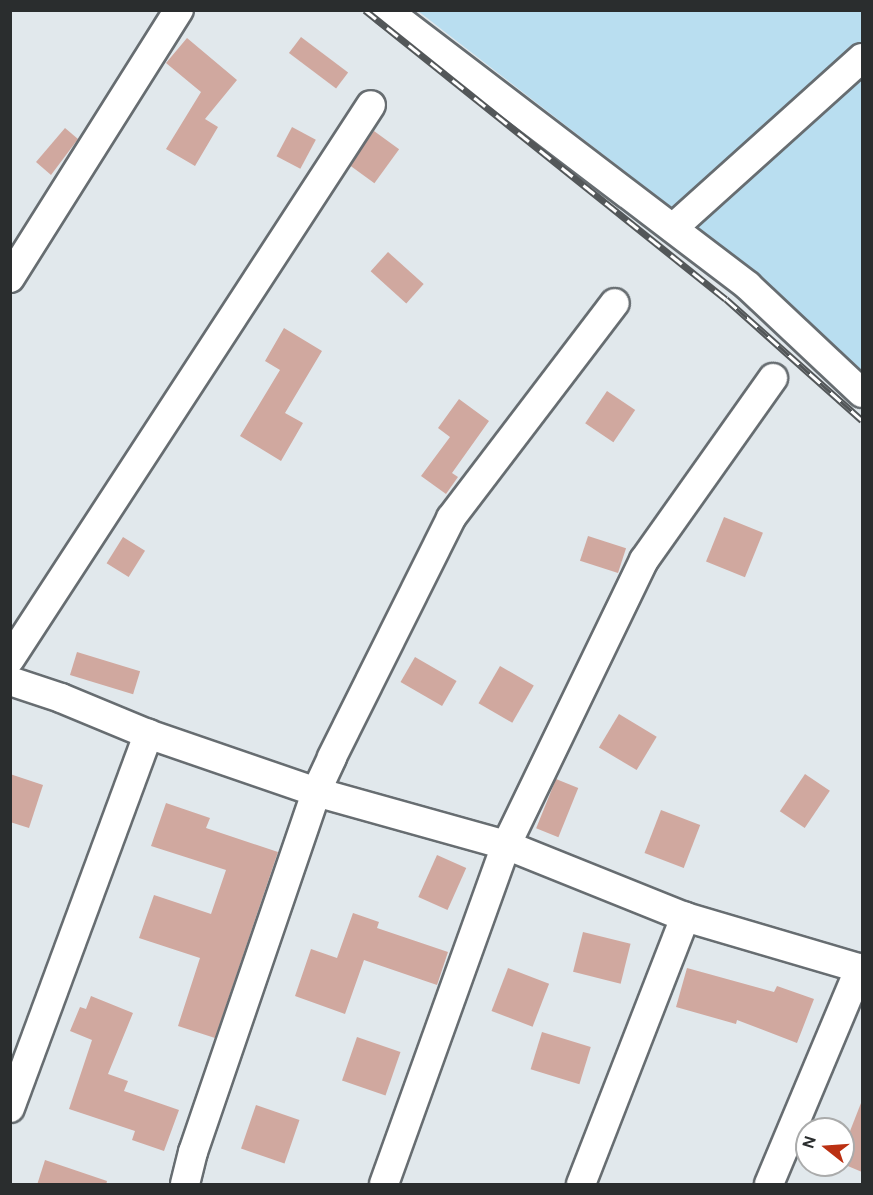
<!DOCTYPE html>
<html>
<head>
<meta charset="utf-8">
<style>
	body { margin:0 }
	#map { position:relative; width:873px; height:1195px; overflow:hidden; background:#e1e8ec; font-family:"DM Sans",sans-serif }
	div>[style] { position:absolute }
	.green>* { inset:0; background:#b9def0 }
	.building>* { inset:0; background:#d0a89f; transform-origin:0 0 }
	.roads { filter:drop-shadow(2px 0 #676d71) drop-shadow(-2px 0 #676d71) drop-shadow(0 2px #676d71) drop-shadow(0 -2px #676d71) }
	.minor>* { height:28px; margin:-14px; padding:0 14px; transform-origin:14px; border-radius:14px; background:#fff }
	.rail>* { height:7px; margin-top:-3.5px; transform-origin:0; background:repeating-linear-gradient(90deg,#fff 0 14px,#535759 0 28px); box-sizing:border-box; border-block:2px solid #535759 }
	span { translate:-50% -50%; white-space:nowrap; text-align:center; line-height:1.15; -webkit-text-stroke:6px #fff; paint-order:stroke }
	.frame { position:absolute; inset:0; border:12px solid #2a2d2e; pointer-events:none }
	.north { position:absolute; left:795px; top:1117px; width:60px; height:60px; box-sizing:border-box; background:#fff; border:2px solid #aaabab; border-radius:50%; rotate:287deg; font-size:16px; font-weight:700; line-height:24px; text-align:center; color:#2a2d2e }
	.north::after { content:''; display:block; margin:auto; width:21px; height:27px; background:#bb3012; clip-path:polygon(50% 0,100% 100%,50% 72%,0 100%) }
</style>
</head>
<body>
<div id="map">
	<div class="green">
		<i style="clip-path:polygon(418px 11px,862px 11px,862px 373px,755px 272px)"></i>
	</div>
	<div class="building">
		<i style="left:301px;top:37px;width:59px;height:20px;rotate:37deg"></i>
		<i style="clip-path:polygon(187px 38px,237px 80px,205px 119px,218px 127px,195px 166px,166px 149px,201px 92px,166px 63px)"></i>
		<i style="left:292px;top:127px;width:27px;height:33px;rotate:28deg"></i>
		<i style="clip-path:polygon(65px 128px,78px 139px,51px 175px,36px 162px)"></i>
		<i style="left:374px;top:131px;width:31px;height:42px;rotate:36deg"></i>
		<i style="left:388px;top:252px;width:48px;height:26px;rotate:42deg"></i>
		<i style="clip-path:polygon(284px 328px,322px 351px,285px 413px,303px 423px,281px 461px,240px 436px,280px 370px,265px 361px)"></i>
		<i style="left:607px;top:391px;width:34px;height:39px;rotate:34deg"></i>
		<i style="clip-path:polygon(459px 399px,489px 421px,452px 473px,458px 477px,446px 494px,421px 476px,450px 437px,438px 428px)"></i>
		<i style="left:724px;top:517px;width:42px;height:48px;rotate:22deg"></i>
		<i style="left:588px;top:536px;width:40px;height:26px;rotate:18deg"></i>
		<i style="left:123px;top:537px;width:26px;height:31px;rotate:32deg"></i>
		<i style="left:77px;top:652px;width:66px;height:24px;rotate:17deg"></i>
		<i style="left:415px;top:657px;width:48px;height:29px;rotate:30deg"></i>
		<i style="left:500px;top:666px;width:39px;height:43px;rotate:30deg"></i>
		<i style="left:619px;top:714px;width:44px;height:39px;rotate:31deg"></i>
		<i style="clip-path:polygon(10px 774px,43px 785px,29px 828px,10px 822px)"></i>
		<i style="left:805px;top:774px;width:30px;height:45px;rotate:34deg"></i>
		<i style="left:556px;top:779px;width:24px;height:53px;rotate:22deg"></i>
		<i style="clip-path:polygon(166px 803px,210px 818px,206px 828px,278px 852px,215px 1038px,178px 1026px,200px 958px,139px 938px,154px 895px,211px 914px,226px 870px,151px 846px)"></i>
		<i style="left:661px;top:810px;width:42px;height:46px;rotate:21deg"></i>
		<i style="left:437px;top:855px;width:32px;height:46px;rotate:24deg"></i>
		<i style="clip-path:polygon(353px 913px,379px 922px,377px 928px,448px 952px,437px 985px,364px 960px,345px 1014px,295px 996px,311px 949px,337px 958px)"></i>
		<i style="left:583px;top:932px;width:49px;height:41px;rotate:14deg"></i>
		<i style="left:508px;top:968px;width:44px;height:46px;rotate:21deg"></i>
		<i style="clip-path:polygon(687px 968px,774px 992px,777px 986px,814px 999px,797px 1043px,737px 1020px,736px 1024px,676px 1007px)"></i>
		<i style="clip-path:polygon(91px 996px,133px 1013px,108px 1074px,128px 1081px,124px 1091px,179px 1110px,164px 1151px,132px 1140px,135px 1131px,69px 1109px,92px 1040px,70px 1031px,80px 1007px,86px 1009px)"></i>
		<i style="left:542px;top:1032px;width:51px;height:39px;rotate:17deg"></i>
		<i style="left:357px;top:1037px;width:46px;height:46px;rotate:19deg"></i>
		<i style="clip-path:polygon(861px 1103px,862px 1103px,862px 1172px,843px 1164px,843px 1149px)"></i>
		<i style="left:256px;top:1105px;width:46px;height:46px;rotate:19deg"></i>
		<i style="clip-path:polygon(45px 1160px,107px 1181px,106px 1185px,37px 1185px)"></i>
	</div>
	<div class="roads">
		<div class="minor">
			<i style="left:386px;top:10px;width:455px;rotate:37.3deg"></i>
			<i style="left:748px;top:286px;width:156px;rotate:43.2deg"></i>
			<i style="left:673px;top:228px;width:254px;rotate:-42deg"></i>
			<i style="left:10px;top:278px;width:317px;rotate:-57.8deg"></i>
			<i style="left:773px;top:378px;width:223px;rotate:125.3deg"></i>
			<i style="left:644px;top:560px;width:317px;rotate:115.8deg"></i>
			<i style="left:506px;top:845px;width:193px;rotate:21.9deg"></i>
			<i style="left:685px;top:917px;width:184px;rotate:16.4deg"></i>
			<i style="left:10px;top:659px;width:661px;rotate:-56.91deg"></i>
			<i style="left:10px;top:681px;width:54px;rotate:18.4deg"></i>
			<i style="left:61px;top:698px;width:94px;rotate:22.5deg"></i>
			<i style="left:148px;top:734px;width:178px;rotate:19deg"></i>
			<i style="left:316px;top:792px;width:197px;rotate:15.6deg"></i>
			<i style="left:506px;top:845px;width:360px;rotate:109.8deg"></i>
			<i style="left:10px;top:1108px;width:399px;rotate:-69.7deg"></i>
			<i style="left:185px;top:1184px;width:33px;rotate:-76deg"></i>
			<i style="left:193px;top:1152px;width:380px;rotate:-71.1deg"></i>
			<i style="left:316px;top:792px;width:38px;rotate:-65deg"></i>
			<i style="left:332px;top:757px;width:267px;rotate:-63.5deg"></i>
			<i style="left:451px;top:518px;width:270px;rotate:-52.7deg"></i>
			<i style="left:581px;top:1184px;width:287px;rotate:-68.7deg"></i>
			<i style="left:769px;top:1184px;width:234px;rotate:-67.2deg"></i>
		</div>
	</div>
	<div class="rail">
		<i style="left:365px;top:10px;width:462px;rotate:38.7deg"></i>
		<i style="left:726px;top:299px;width:182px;rotate:41.7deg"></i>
	</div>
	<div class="frame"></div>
	<div class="north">N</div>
</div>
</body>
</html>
